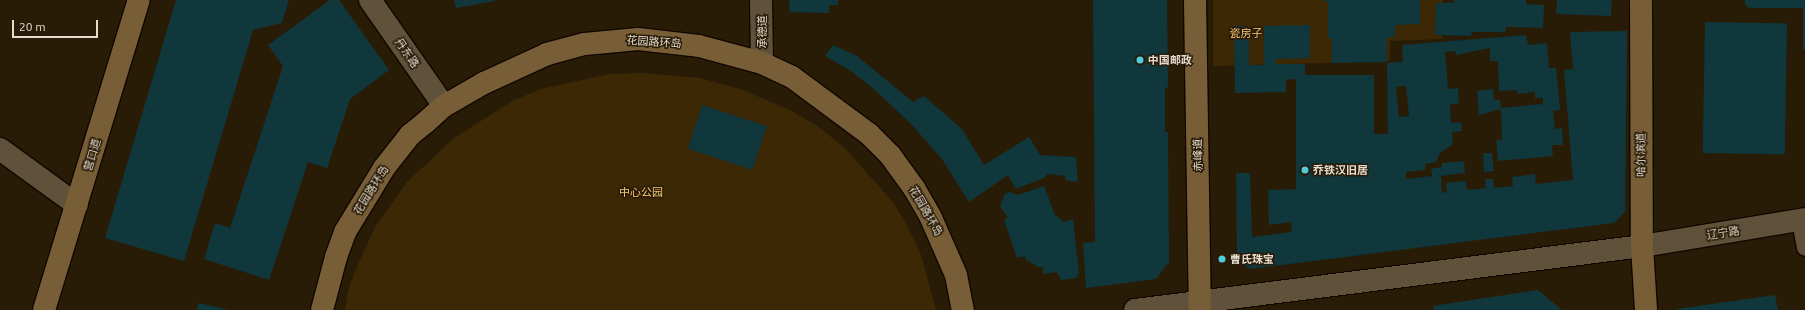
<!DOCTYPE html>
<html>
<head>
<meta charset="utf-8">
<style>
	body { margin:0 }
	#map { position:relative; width:1805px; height:310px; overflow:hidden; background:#291c07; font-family:Ubuntu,"Noto Sans SC",sans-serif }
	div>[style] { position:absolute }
	.green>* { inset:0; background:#3c2804 }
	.building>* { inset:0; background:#0f373c; transform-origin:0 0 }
	.roads { filter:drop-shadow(1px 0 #120600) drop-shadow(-1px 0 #120600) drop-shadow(0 1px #120600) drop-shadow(0 -1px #120600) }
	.lane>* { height:16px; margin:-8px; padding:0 8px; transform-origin:8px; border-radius:8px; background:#60513a }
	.street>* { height:22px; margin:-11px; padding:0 11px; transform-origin:11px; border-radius:11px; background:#60513a }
	.secondary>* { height:22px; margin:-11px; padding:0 11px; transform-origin:11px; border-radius:11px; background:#775e36 }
	.dots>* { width:11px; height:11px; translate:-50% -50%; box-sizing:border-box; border:2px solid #291c07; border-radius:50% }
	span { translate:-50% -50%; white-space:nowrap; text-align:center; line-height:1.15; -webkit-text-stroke:3px #291c07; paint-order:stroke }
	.street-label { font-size:11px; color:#e5dccf }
	.park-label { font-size:11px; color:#f9c678 }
	.poi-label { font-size:11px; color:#e5dccf; font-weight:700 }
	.left { translate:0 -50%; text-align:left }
	.scale { position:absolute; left:12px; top:20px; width:86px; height:18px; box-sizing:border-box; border:2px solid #e5dccf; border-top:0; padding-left:5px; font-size:12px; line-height:14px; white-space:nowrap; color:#e5dccf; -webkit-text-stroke:3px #291c07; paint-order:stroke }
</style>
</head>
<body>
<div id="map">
	<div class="green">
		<i style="clip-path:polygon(1213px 0,1443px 0,1442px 39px,1390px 41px,1390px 61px,1213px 66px)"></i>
		<i style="clip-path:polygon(642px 73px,700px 78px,740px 89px,790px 110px,817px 126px,844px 147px,892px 201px,906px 223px,921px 255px,936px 310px,345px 310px,348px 290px,359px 262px,375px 227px,407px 182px,453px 139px,512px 101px,541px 89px,609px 74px)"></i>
	</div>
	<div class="building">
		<i style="clip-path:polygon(176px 0,289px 0,282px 23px,253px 30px,184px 261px,105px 238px)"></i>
		<i style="clip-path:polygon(330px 0,339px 0,389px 70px,350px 99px,327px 168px,308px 162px,269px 280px,204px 259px,215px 223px,230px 228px,283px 66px,268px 45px)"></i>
		<i style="clip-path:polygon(454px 0,495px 0,495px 1px,456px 8px)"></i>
		<i style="clip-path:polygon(789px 0,838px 0,838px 5px,829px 5px,829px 13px,790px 12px)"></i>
		<i style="clip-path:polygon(1093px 0,1167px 0,1168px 88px,1165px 87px,1165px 132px,1168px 132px,1169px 262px,1156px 279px,1086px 288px,1083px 243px,1095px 242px)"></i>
		<i style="clip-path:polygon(1323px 0,1420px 0,1420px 24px,1395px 25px,1395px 37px,1387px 37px,1387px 62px,1332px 63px,1332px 38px,1328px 38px,1328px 2px)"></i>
		<i style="clip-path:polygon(1454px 0,1526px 0,1526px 4px,1544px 5px,1543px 28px,1506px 27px,1505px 32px,1472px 32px,1471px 36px,1435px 35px,1436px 3px,1454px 3px)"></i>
		<i style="clip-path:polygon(1557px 0,1612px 0,1611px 16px,1556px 14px)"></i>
		<i style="clip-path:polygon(1745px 0,1805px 0,1805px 50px,1803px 50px,1803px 8px,1749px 8px,1745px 4px)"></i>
		<i style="left:1705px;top:22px;width:82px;height:131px;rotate:1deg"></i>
		<i style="clip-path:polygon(evenodd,1310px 25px,1310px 58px,1276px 59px,1276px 64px,1305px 64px,1305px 75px,1374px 75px,1374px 134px,1388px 134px,1387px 63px,1403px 62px,1402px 45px,1526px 35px,1528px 45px,1547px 43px,1549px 68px,1556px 68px,1559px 96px,1560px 110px,1553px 111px,1555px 129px,1562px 128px,1563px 145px,1552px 145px,1553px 156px,1498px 161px,1496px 140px,1502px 140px,1501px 109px,1479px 115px,1477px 91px,1493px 89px,1494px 100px,1500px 100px,1501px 108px,1543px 104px,1543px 98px,1535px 98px,1535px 92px,1517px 94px,1517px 90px,1499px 91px,1498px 61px,1490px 61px,1490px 48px,1456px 55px,1455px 51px,1445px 52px,1448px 89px,1458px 88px,1459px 103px,1450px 105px,1451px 123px,1461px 122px,1462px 131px,1452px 132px,1453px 144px,1440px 153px,1436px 162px,1425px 164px,1425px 170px,1406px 172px,1406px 179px,1432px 176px,1431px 169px,1442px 167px,1442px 163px,1464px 161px,1465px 173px,1441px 176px,1442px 193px,1447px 192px,1446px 183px,1466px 181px,1467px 190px,1486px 188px,1485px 179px,1493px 179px,1494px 188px,1513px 186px,1512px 177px,1535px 174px,1536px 184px,1573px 180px,1564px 70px,1573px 69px,1570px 32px,1627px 31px,1625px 212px,1614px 223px,1250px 269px,1237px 259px,1236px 173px,1250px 173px,1252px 237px,1292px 232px,1291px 222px,1269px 225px,1268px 190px,1296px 189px,1296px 79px,1286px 80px,1286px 92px,1235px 93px,1234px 26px,1249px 26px,1249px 65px,1264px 65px,1264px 26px,1310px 25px,1406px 86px,1409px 116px,1399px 117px,1396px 87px,1406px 86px)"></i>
		<i style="clip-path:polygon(833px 45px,857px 56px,913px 102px,924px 96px,962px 129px,984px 165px,1029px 137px,1040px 155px,1076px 157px,1078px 182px,1065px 180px,1065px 176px,1047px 174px,1046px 177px,1016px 189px,1008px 175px,969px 202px,942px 159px,912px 125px,875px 90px,851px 71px,825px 56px)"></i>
		<i style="left:702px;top:105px;width:68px;height:46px;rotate:18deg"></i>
		<i style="clip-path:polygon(1483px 153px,1492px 153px,1494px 171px,1484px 172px)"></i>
		<i style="clip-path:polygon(1044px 186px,1055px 215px,1064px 222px,1073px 219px,1079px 273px,1076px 278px,1061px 280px,1057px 272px,1043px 274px,1043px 267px,1038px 267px,1026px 260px,1025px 256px,1017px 258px,1004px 220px,1008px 218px,1000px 206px,1005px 194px,1010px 192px,1018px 195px)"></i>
		<i style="clip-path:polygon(1538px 290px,1562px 310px,1434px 310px,1433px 306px)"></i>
		<i style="clip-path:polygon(1775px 295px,1778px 310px,1677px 310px,1677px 309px)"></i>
		<i style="clip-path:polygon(198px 303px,226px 309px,226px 310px,197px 310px)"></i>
	</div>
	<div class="roads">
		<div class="lane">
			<i style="left:1800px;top:220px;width:28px;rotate:80deg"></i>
		</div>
		<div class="street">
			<i style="left:370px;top:0;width:129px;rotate:55.1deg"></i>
			<i style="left:761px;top:0;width:63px;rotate:89.1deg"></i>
			<i style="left:0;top:149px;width:95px;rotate:36deg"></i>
			<i style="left:1135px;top:310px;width:511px;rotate:-7.19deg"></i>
			<i style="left:1642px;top:246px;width:165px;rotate:-9.4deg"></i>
		</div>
		<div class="secondary">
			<i style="left:1195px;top:0;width:310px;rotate:89.1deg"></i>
			<i style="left:1641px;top:0;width:246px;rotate:89.8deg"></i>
			<i style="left:1642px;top:246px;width:64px;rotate:86.4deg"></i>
			<i style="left:44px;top:310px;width:324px;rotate:-73deg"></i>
			<i style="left:322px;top:310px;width:55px;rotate:-75.2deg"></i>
			<i style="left:336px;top:257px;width:27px;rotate:-70deg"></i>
			<i style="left:345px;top:232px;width:75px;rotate:-58.6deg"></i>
			<i style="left:384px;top:168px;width:42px;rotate:-51.8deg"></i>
			<i style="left:410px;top:135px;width:21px;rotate:-39deg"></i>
			<i style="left:426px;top:122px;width:24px;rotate:-42deg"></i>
			<i style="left:444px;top:106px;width:46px;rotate:-29.9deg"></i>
			<i style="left:484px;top:83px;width:69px;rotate:-24.7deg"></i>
			<i style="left:547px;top:54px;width:39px;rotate:-15deg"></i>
			<i style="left:585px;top:44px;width:53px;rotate:-5.4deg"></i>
			<i style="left:638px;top:39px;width:61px;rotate:6.5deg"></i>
			<i style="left:699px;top:46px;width:65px;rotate:15.1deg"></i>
			<i style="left:762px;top:63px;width:33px;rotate:25deg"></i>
			<i style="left:792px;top:77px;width:96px;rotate:36.5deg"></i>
			<i style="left:869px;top:134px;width:30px;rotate:45deg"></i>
			<i style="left:890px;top:155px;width:41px;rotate:54deg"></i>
			<i style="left:914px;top:188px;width:34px;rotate:60deg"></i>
			<i style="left:931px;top:218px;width:62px;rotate:66.3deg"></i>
			<i style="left:956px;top:275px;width:36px;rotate:79deg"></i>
		</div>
	</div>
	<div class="dots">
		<i style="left:1140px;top:60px;background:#53cbda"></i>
		<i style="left:1305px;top:170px;background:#53cbda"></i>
		<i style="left:1222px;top:259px;background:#53cbda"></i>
	</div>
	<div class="street-label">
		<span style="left:762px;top:32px;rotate:-90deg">承德道</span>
		<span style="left:654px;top:42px;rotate:4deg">花园路环岛</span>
		<span style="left:407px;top:53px;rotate:55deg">丹东路</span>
		<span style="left:92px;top:155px;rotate:-73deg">营口道</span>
		<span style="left:1198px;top:155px;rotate:-91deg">赤峰道</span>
		<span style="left:1641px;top:155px;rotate:-90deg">哈尔滨道</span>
		<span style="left:371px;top:190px;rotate:-58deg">花园路环岛</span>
		<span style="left:926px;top:211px;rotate:60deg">花园路环岛</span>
		<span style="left:1723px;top:233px;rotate:-9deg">辽宁路</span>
	</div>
	<div class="park-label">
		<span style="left:1246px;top:33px">瓷房子</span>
		<span style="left:641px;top:192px">中心公园</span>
	</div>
	<div class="poi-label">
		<span class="left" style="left:1148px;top:60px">中国邮政</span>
		<span class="left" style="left:1313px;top:170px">乔铁汉旧居</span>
		<span class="left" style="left:1230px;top:259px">曹氏珠宝</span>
	</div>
	<div class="scale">20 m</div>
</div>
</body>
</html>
